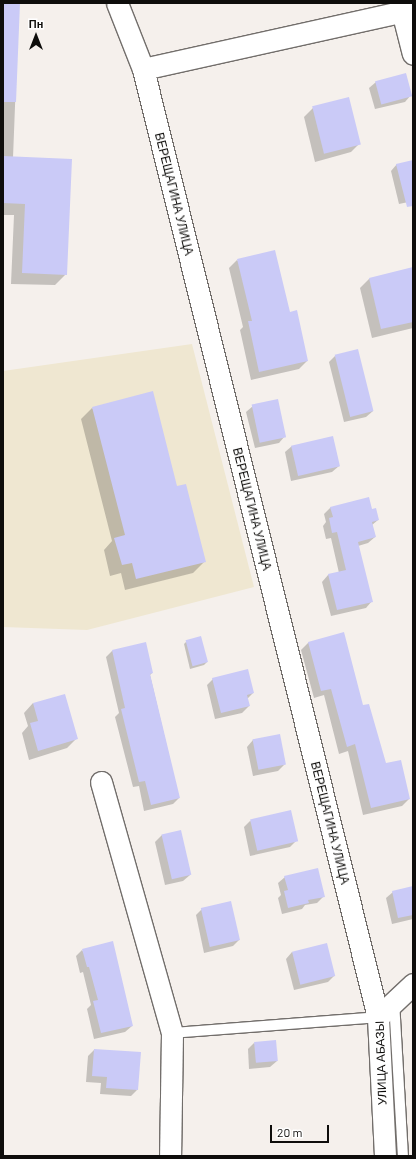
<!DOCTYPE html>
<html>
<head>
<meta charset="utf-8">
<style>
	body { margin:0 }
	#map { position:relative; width:416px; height:1159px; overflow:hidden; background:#f5f0ec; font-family:Barlow,sans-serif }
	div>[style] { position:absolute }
	.education>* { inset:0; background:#efe7d1 }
	.shadow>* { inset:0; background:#0003; transform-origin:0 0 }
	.building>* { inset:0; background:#cacaf7; transform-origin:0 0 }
	.roads { filter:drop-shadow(1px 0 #726e6b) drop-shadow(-1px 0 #726e6b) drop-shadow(0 1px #726e6b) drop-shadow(0 -1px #726e6b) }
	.service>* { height:10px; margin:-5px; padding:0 5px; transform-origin:5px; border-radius:5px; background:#fff }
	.minor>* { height:21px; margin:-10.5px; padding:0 10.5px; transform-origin:10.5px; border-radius:10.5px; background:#fff }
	span { translate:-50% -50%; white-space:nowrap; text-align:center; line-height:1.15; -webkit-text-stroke:4px #fff; paint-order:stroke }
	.street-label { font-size:12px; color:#0e0d0b }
	.frame { position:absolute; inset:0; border:4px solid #0e0d0b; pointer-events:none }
	.north { position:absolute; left:16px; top:16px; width:40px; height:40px; -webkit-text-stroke:3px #fff; paint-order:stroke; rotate:0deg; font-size:11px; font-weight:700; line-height:16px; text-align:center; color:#0e0d0b }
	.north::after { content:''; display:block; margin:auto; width:14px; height:18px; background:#0e0d0b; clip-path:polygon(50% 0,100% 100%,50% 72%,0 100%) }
	.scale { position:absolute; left:270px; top:1125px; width:59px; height:18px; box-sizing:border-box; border:2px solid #0e0d0b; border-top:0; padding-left:5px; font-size:12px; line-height:14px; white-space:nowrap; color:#0e0d0b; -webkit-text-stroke:3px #fff; paint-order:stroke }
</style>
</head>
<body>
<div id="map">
	<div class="education">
		<i style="clip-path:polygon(192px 344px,254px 587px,87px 630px,3px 627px,3px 371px)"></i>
	</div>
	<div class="shadow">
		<i style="clip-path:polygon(3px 3px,19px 3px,13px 158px,66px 274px,55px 285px,11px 284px,14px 215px,3px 215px)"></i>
		<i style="clip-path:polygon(376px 82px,411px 95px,405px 102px,375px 109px,369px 88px)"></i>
		<i style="clip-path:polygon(313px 108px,360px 143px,351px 152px,315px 162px,304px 117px)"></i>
		<i style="clip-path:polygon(397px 164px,413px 165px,413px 201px,399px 204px,391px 171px)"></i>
		<i style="clip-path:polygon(237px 260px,289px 313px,307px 361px,299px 369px,251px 380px,240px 330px,243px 327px,229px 268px)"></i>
		<i style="clip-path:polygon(413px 268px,413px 328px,372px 338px,360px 288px,369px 279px)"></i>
		<i style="clip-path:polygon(336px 355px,373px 411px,366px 417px,344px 422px,329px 362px)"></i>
		<i style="clip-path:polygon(253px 406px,285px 436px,279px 443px,255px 448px,246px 412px)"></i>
		<i style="clip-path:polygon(92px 408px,177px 487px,205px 561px,193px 573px,125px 590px,121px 573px,110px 576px,104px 550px,112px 541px,81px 419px)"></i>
		<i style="clip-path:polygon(292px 446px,339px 466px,332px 472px,291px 481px,285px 452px)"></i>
		<i style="clip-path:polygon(331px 507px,372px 510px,378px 520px,372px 525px,375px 537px,368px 543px,358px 546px,372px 601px,366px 608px,331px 616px,322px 582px,328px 575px,339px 573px,331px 538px,326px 539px,323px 526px,326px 522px,324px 514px)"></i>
		<i style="clip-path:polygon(187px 641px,207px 662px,204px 665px,190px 669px,184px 644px)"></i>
		<i style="clip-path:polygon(309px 642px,362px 706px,385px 764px,409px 799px,402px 806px,363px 815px,348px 751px,339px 754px,324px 695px,314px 698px,301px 650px)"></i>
		<i style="clip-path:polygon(145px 643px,152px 673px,150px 675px,179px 798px,173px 804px,144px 811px,139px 786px,133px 787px,115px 717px,119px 713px,106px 657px,112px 651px)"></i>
		<i style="clip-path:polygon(213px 679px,253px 693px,247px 699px,249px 706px,242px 713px,215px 719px,207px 685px)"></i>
		<i style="clip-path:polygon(33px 703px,76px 739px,67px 748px,29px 760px,22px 733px,28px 726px,24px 713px)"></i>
		<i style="clip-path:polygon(253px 740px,285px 764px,278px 771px,253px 776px,247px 747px)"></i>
		<i style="clip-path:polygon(250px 821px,297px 840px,290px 847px,250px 856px,244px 827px)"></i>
		<i style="clip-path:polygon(162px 835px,190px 875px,183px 881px,165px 885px,155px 842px)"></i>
		<i style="clip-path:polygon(285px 877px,324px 896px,317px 903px,305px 905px,302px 909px,282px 914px,278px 898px,281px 895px,278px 883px)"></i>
		<i style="clip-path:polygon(413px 887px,413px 919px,392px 924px,386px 898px,393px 892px)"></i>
		<i style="clip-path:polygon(202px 909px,239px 940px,233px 946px,204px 953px,196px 915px)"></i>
		<i style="clip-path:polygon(82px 950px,132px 1026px,125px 1032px,94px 1039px,87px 1009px,91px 1005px,83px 972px,80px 973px,76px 956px)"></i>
		<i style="clip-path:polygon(292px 952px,334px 976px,328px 982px,294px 990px,286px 959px)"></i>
		<i style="clip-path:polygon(254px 1043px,277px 1061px,270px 1067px,249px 1069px,248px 1049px)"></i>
		<i style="clip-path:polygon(94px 1050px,137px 1090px,131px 1096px,100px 1094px,101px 1083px,86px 1082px,88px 1056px)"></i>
		<i style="left:293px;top:1155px;width:29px;height:1px"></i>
	</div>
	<div class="building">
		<i style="clip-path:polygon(3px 3px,20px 3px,16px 102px,3px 102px)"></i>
		<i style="left:406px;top:73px;width:24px;height:32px;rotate:75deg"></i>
		<i style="left:349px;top:97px;width:49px;height:38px;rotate:76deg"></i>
		<i style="clip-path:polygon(3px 156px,72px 159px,67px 275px,22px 273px,25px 204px,3px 203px)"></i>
		<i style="clip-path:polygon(413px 160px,413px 206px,407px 207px,396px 164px)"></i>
		<i style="clip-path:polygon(275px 250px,290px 312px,297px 310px,308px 361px,259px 372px,248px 321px,252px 321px,237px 259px)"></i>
		<i style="clip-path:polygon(413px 267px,413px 322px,381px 329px,369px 278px)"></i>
		<i style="left:358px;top:349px;width:64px;height:24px;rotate:76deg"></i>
		<i style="clip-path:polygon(153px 391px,177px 486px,186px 484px,206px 562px,136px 579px,132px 563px,122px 565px,114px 538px,125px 535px,92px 407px)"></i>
		<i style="left:278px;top:399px;width:39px;height:27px;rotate:78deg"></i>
		<i style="left:333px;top:436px;width:31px;height:43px;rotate:77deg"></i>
		<i style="clip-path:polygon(369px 497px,372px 509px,376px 508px,379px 520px,372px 522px,376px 537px,358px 542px,373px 602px,337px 610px,328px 574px,346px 570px,337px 532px,332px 533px,329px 518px,333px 517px,330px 507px)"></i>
		<i style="clip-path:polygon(344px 632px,363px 705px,369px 704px,386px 763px,401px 760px,410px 799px,371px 808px,355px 744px,347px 747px,331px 689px,321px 691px,308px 642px)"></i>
		<i style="left:201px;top:636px;width:27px;height:16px;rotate:75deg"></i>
		<i style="clip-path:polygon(146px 642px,153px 673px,150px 674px,180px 798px,151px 805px,145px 781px,139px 782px,121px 709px,125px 708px,112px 650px)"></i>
		<i style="clip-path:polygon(248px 669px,254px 693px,247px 695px,250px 706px,221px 713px,212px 678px)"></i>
		<i style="clip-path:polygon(65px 694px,78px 739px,38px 751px,30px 723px,38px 721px,33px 703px)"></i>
		<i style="left:280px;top:734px;width:31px;height:28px;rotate:79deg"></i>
		<i style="left:291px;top:810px;width:32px;height:42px;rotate:77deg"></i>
		<i style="left:181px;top:830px;width:46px;height:20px;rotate:77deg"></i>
		<i style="clip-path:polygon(318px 868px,325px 897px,308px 900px,309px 903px,288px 908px,284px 891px,288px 890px,284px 876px)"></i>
		<i style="clip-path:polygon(413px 886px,413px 915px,398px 918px,392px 891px)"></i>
		<i style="left:231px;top:901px;width:40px;height:31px;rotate:77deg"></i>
		<i style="clip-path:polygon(113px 941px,133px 1026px,101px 1033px,93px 1001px,98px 1000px,89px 967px,87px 967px,82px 949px)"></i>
		<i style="left:327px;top:943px;width:34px;height:36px;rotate:76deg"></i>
		<i style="left:276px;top:1040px;width:21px;height:22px;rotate:85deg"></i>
		<i style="clip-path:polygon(94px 1049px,141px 1052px,138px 1090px,106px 1088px,107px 1077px,92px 1076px)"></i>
	</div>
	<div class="roads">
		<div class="service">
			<i style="left:394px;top:1001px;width:155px;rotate:86.7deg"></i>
			<i style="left:172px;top:1033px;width:207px;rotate:-4.4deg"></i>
		</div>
		<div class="minor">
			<i style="left:117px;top:3px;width:71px;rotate:68.5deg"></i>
			<i style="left:143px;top:69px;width:977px;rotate:76.08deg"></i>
			<i style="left:402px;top:11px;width:44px;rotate:75.7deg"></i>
			<i style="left:143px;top:69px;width:277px;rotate:-12.5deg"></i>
			<i style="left:101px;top:782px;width:261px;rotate:74.2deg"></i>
			<i style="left:172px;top:1033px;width:123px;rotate:90.9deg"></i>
			<i style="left:385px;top:1156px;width:139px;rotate:-92.9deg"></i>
			<i style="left:378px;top:1017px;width:48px;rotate:-43.3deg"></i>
		</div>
	</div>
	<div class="street-label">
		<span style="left:174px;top:194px;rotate:76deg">ВЕРЕЩАГИНА УЛИЦА</span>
		<span style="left:252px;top:509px;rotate:76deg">ВЕРЕЩАГИНА УЛИЦА</span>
		<span style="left:330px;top:823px;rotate:76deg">ВЕРЕЩАГИНА УЛИЦА</span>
		<span style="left:381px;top:1063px;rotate:-92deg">УЛИЦА АБАЗЫ</span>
	</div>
	<div class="frame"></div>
	<div class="north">Пн</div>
	<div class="scale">20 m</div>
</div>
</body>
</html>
